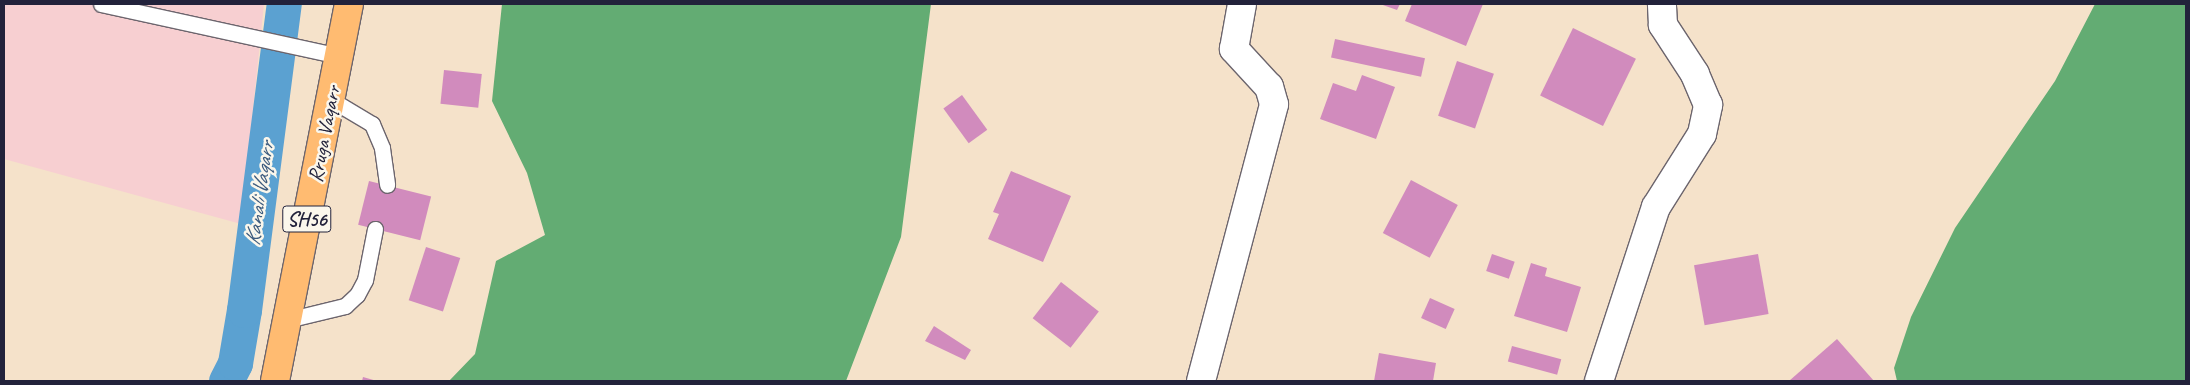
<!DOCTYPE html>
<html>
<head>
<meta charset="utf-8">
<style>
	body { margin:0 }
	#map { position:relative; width:2190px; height:385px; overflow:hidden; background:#f5e2ca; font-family:Caveat,sans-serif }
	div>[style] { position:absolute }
	.built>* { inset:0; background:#f7cfd1 }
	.forest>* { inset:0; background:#63ac73 }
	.canal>* { height:35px; margin:-17.5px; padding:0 17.5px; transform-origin:17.5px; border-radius:17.5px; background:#5ba1d1 }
	.building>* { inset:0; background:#d18bbd; transform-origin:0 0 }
	.roads { filter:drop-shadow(1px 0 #6c656d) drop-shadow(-1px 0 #6c656d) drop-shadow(0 1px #6c656d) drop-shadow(0 -1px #6c656d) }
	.lane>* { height:15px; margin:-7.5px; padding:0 7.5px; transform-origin:7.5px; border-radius:7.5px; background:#fff }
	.street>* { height:28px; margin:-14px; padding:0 14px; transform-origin:14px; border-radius:14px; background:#fff }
	.primary>* { height:28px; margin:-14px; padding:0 14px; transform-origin:14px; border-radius:14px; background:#ffbb71 }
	span { translate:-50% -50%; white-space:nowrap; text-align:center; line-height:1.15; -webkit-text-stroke:5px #fbf7ec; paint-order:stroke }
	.shield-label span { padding:1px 4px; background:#fbf7ec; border:1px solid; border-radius:4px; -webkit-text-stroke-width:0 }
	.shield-label { font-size:20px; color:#22223b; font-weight:700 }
	.street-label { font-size:21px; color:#22223b }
	.water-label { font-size:22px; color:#3c5b7e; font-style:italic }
	.frame { position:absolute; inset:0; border:5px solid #22223b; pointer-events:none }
</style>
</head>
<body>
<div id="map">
	<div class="built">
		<i style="clip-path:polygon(4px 4px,264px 4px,241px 224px,4px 159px)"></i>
	</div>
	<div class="forest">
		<i style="clip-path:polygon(502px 4px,931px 4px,901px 237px,846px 381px,449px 381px,475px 354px,496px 261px,545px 235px,527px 173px,492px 101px)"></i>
		<i style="clip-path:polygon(2095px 4px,2186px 4px,2186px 381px,1897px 381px,1894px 368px,1911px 317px,1955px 228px,2055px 81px)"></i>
	</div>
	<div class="canal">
		<i style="left:226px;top:381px;width:20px;rotate:-63deg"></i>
		<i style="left:235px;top:363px;width:54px;rotate:-80.4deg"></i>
		<i style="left:244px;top:310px;width:309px;rotate:-82.6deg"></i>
	</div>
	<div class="building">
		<i style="clip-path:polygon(1380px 4px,1400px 4px,1397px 10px)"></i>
		<i style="clip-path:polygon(1412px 4px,1483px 4px,1466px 46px,1405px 21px)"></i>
		<i style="left:1573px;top:28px;width:70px;height:75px;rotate:26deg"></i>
		<i style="left:1335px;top:39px;width:92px;height:19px;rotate:12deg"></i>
		<i style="left:1457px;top:61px;width:39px;height:58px;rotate:19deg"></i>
		<i style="left:444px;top:70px;width:38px;height:34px;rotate:6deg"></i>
		<i style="clip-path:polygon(1362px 75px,1395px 87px,1376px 139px,1320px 119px,1333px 83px,1356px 91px)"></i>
		<i style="left:962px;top:95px;width:43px;height:23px;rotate:54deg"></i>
		<i style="clip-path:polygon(1011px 171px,1071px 196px,1043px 262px,988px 239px,999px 214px,993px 212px)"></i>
		<i style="left:1411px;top:180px;width:53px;height:60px;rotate:28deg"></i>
		<i style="left:369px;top:181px;width:64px;height:45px;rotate:14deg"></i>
		<i style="left:426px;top:247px;width:36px;height:56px;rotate:18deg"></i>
		<i style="left:1492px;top:254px;width:24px;height:18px;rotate:19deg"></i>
		<i style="left:1758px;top:254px;width:61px;height:65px;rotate:80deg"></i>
		<i style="clip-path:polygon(1531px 263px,1547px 268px,1545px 276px,1581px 287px,1567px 332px,1514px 316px)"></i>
		<i style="left:1061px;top:282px;width:48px;height:46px;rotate:38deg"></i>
		<i style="left:1430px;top:298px;width:27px;height:22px;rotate:24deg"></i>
		<i style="clip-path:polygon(934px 326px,971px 350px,965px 360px,925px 341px)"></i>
		<i style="clip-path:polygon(1837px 339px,1874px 381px,1789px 381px)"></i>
		<i style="left:1512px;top:346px;width:51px;height:16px;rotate:15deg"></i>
		<i style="clip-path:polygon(1379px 353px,1436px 363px,1433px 381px,1374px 381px)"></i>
		<i style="clip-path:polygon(363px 377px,377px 381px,362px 381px)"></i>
	</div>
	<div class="roads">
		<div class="lane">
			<i style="left:101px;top:4px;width:244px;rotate:12.3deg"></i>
			<i style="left:330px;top:99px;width:49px;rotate:30.8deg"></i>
			<i style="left:372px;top:124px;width:26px;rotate:67deg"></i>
			<i style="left:382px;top:148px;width:37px;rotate:82deg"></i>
			<i style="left:287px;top:320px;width:60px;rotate:-13.6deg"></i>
			<i style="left:345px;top:306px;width:16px;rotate:-43deg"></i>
			<i style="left:357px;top:295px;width:17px;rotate:-62deg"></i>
			<i style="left:365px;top:280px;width:52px;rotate:-78.9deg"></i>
		</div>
		<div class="street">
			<i style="left:1201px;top:381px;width:286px;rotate:-75.2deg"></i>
			<i style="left:1274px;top:104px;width:18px;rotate:-106deg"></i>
			<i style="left:1269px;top:87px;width:52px;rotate:-132.6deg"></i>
			<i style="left:1234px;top:49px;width:46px;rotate:-79.9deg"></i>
			<i style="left:1599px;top:381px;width:183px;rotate:-71.9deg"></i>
			<i style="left:1656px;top:207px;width:86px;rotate:-57.8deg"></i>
			<i style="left:1702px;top:134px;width:30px;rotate:-78deg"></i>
			<i style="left:1708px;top:105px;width:34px;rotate:-113deg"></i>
			<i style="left:1695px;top:74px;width:59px;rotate:-123.1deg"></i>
			<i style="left:1663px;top:25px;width:21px;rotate:-93deg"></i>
		</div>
		<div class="primary">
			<i style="left:275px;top:381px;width:384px;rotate:-78.9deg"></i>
		</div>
	</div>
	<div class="shield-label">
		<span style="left:307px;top:219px">SH56</span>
	</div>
	<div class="street-label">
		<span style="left:324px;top:134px;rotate:-79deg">Rruga Vaqarr</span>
	</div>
	<div class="water-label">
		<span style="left:260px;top:194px;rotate:-82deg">Kanali Vaqarr</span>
	</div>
	<div class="frame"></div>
</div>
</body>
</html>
